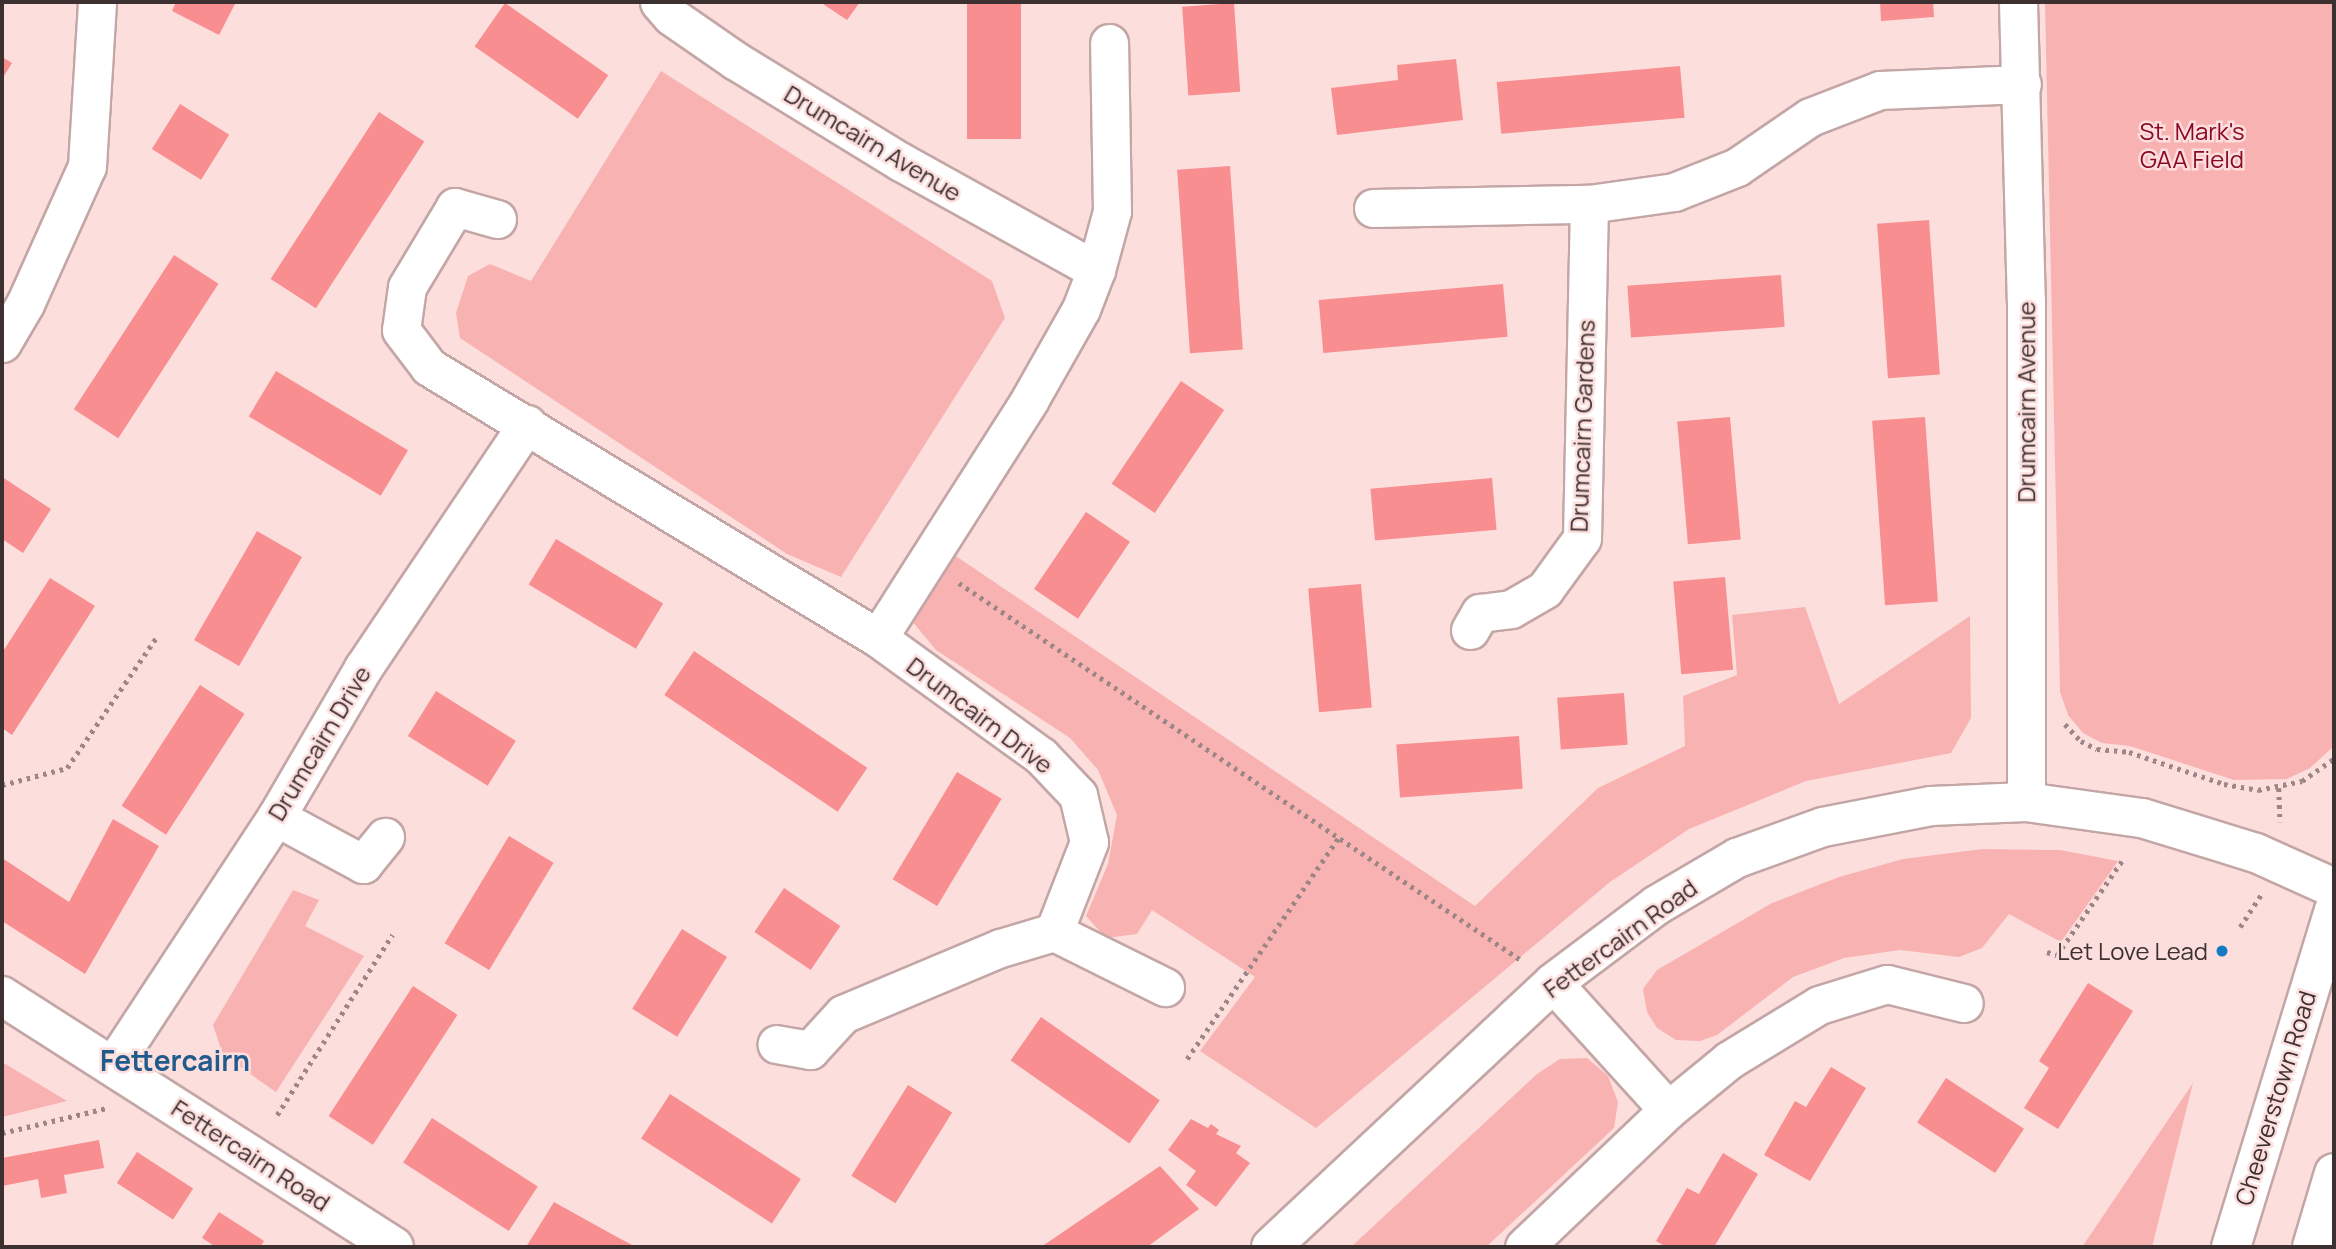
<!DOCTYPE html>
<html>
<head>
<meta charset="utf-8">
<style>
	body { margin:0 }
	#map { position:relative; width:2336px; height:1249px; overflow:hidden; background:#fcdedd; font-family:Manrope,sans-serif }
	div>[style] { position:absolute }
	.green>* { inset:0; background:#f9b2b2 }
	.building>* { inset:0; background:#f88e90; transform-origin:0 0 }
	.path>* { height:4.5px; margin-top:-2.25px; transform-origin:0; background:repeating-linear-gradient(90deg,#9c8786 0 3.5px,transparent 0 8.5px) }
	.roads { filter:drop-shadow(2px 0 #c3a6a5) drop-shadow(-2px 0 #c3a6a5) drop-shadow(0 2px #c3a6a5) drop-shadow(0 -2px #c3a6a5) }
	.minor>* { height:37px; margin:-18.5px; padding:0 18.5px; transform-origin:18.5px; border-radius:18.5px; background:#fff }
	.tertiary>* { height:38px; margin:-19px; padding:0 19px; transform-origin:19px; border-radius:19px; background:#fff }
	.secondary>* { height:38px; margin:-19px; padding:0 19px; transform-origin:19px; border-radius:19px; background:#fff }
	.dots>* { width:19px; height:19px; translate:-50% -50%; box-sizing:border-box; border:4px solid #fcdedd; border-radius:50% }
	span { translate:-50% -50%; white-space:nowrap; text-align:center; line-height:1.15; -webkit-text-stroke:5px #fcdedd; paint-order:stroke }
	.park-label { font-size:24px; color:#8c0725 }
	.street-label { font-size:24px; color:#3c3030 }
	.poi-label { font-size:24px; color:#3c3030 }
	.right { translate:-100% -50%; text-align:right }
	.quarter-label { font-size:28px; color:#215b8c; font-weight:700 }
	.frame { position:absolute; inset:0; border:4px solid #3c3030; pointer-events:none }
</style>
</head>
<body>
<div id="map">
	<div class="green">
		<i style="clip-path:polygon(2045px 2px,2334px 2px,2334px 746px,2310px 768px,2287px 779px,2234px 780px,2130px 746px,2102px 743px,2083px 733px,2068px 715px,2060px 692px)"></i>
		<i style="clip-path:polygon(661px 71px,992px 281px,1005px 318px,841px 577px,787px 554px,460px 338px,456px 313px,468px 276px,490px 264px,531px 281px)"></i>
		<i style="clip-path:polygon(935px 542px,1475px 906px,1598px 788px,1685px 746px,1683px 696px,1737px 675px,1732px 615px,1805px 607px,1839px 704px,1970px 616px,1971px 718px,1951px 753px,1806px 781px,1689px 829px,1610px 882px,1316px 1128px,1200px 1051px,1255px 977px,1152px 910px,1137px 934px,1106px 938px,1086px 916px,1108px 864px,1117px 815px,1098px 770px,1070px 738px,936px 650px,902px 609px)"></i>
		<i style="clip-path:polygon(1983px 849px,2060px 850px,2118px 861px,2061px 942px,2009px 914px,1982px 948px,1959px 957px,1900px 950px,1844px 958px,1793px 977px,1717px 1035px,1700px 1041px,1676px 1040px,1657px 1028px,1647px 1012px,1643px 989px,1657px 970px,1772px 903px,1839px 877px,1903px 859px)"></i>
		<i style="clip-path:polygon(293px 890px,319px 900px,305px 926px,364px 956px,276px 1092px,223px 1055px,213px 1025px)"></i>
		<i style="clip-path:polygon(1587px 1058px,1608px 1076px,1618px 1102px,1614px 1128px,1486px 1247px,1351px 1247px,1537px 1074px,1560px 1059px)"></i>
		<i style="clip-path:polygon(2px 1062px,67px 1101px,2px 1117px)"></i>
		<i style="clip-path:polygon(2193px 1083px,2152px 1247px,2082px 1247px)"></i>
	</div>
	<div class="building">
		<i style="clip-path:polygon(176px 2px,236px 2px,219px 35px,172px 11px)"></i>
		<i style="clip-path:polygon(820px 2px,860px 2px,847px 20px)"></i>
		<i style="left:967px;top:2px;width:54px;height:137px"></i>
		<i style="clip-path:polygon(1880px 2px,1933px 2px,1934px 17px,1881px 21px)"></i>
		<i style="left:505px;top:3px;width:126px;height:53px;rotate:35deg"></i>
		<i style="left:1234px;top:3px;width:89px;height:52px;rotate:86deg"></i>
		<i style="clip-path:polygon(2px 57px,12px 63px,2px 79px)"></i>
		<i style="clip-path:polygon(1456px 59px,1463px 120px,1337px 135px,1331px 88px,1398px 80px,1397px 65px)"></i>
		<i style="left:1680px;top:66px;width:52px;height:184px;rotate:85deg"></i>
		<i style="left:180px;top:104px;width:58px;height:53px;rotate:32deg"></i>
		<i style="left:379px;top:112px;width:54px;height:199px;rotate:33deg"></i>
		<i style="left:1230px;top:166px;width:184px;height:53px;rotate:86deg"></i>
		<i style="left:1929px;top:220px;width:155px;height:52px;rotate:86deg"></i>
		<i style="left:174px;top:255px;width:53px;height:184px;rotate:33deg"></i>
		<i style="left:1781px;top:275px;width:52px;height:154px;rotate:86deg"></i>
		<i style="left:1503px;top:284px;width:53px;height:185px;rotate:85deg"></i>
		<i style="left:276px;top:371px;width:154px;height:53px;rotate:31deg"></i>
		<i style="left:1181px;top:381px;width:52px;height:124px;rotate:34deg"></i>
		<i style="left:1730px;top:417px;width:123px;height:53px;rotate:85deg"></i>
		<i style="left:1925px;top:417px;width:185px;height:53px;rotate:86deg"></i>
		<i style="clip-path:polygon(2px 477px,51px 509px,23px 553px,2px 539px)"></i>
		<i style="left:1492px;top:478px;width:52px;height:122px;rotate:85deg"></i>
		<i style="left:1086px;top:512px;width:53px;height:93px;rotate:34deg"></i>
		<i style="left:257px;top:531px;width:52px;height:126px;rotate:30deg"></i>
		<i style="left:556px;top:539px;width:125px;height:53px;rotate:31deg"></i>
		<i style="left:1725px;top:577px;width:93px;height:52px;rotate:85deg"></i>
		<i style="clip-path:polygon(50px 578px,95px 606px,12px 735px,2px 728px,2px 653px)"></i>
		<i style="left:1361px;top:584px;width:124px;height:53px;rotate:85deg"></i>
		<i style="left:694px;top:651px;width:209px;height:53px;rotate:34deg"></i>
		<i style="left:200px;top:685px;width:53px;height:144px;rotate:33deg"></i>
		<i style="left:436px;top:691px;width:94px;height:53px;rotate:32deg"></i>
		<i style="left:1624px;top:693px;width:52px;height:67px;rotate:86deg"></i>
		<i style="left:1519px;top:736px;width:53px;height:123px;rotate:86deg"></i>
		<i style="left:957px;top:772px;width:52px;height:125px;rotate:31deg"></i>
		<i style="clip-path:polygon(113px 819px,159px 846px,85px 974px,2px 921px,2px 858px,69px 902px)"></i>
		<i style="left:509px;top:836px;width:52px;height:125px;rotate:31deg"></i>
		<i style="left:784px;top:888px;width:68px;height:53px;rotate:34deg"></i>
		<i style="left:682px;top:929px;width:53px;height:94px;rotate:32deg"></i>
		<i style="clip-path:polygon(2088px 983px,2133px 1011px,2058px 1129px,2024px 1108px,2049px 1068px,2039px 1061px)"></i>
		<i style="left:413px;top:986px;width:53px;height:155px;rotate:33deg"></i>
		<i style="left:1041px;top:1017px;width:145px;height:53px;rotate:35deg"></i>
		<i style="clip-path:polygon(1831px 1067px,1866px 1088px,1810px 1181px,1764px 1155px,1795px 1101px,1806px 1107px)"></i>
		<i style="left:1946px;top:1078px;width:93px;height:53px;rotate:33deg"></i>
		<i style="left:908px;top:1085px;width:52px;height:107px;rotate:32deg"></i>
		<i style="left:670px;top:1094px;width:156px;height:53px;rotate:33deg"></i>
		<i style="left:432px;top:1118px;width:126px;height:53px;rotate:33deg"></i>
		<i style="clip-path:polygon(1191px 1119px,1208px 1128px,1211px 1124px,1219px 1130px,1216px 1134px,1241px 1146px,1236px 1153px,1250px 1163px,1216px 1207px,1186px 1185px,1196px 1171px,1168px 1150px)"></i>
		<i style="clip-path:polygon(99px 1140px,104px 1168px,64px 1175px,67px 1193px,41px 1198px,38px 1179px,2px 1186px,2px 1158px)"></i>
		<i style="left:137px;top:1152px;width:67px;height:37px;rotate:33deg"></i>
		<i style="clip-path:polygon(1723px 1153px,1758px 1174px,1714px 1247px,1666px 1247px,1656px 1241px,1687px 1188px,1699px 1194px)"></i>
		<i style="clip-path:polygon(1160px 1166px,1199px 1209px,1147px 1247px,1041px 1247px)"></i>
		<i style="clip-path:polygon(554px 1202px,617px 1237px,636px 1247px,526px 1247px)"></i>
		<i style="clip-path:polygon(219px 1212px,264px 1241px,260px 1247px,216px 1247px,202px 1238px)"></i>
	</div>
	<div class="path">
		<i style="left:959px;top:583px;width:677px;rotate:33.85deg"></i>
		<i style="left:2065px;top:724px;width:23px;rotate:47deg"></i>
		<i style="left:2081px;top:741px;width:18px;rotate:27deg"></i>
		<i style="left:2097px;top:749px;width:32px;rotate:5deg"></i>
		<i style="left:2129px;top:752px;width:100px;rotate:18.6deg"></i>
		<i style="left:2224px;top:784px;width:35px;rotate:10deg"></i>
		<i style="left:2258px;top:790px;width:45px;rotate:-11.6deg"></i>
		<i style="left:2302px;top:781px;width:39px;rotate:-35deg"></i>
		<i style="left:2px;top:785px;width:67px;rotate:-14.7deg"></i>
		<i style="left:67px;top:768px;width:158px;rotate:-55.6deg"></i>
		<i style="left:2279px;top:788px;width:34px;rotate:88deg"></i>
		<i style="left:2240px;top:927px;width:38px;rotate:-57deg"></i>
		<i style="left:2047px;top:952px;width:10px;rotate:17deg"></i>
		<i style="left:2057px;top:955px;width:118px;rotate:-55.4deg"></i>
		<i style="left:1187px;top:1059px;width:269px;rotate:-55.6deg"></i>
		<i style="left:277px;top:1115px;width:214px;rotate:-57.4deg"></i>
		<i style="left:2px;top:1133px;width:108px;rotate:-13.4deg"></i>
	</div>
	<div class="roads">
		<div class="minor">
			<i style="left:659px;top:2px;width:18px;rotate:49deg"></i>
			<i style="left:671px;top:16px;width:79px;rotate:34.7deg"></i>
			<i style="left:736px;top:61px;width:193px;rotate:31.5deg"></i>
			<i style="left:901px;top:162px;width:223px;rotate:29deg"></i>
			<i style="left:2018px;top:2px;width:298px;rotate:88.5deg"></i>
			<i style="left:2026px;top:300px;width:502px;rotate:90deg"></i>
			<i style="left:1373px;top:208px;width:216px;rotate:-1.1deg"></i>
			<i style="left:1589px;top:204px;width:86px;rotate:-8deg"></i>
			<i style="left:1674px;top:192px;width:68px;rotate:-21.6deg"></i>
			<i style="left:1737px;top:167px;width:88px;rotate:-34.4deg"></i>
			<i style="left:1810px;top:117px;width:75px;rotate:-21.1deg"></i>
			<i style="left:1880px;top:90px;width:142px;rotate:-2.4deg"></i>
			<i style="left:497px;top:219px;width:44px;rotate:-164.1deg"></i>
			<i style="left:455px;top:207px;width:93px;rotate:121deg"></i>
			<i style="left:407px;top:287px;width:43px;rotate:97.9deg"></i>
			<i style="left:401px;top:330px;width:46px;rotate:52.9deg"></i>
			<i style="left:429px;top:367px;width:524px;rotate:31.11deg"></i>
			<i style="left:878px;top:638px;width:201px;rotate:35.9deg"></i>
			<i style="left:1041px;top:756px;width:54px;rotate:46.5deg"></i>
			<i style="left:1078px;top:795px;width:48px;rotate:76.8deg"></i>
			<i style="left:1089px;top:842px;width:97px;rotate:111.3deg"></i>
			<i style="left:1054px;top:932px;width:56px;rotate:163.5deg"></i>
			<i style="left:1000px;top:948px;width:170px;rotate:157.2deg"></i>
			<i style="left:843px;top:1014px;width:49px;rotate:132.5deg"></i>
			<i style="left:810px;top:1050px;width:34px;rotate:-170deg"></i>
			<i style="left:2px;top:343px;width:45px;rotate:-59.5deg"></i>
			<i style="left:25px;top:304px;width:151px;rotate:-65.8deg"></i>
			<i style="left:87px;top:166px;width:164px;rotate:-86.5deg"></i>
			<i style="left:1470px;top:630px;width:20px;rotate:-60deg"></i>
			<i style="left:1480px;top:613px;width:31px;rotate:-7deg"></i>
			<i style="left:1511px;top:609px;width:39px;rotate:-30deg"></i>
			<i style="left:1545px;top:589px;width:63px;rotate:-54deg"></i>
			<i style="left:1582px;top:538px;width:334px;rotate:-88.8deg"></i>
			<i style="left:878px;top:638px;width:283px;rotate:-57.5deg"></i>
			<i style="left:1030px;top:399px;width:103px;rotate:-60.5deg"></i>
			<i style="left:1081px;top:309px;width:42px;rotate:-69deg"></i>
			<i style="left:1096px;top:270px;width:61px;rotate:-74.8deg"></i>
			<i style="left:1112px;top:211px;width:168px;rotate:-91deg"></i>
			<i style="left:276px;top:817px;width:99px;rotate:28.4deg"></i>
			<i style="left:363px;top:864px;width:35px;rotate:-51deg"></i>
			<i style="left:1054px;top:932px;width:124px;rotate:26.4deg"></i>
			<i style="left:1553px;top:983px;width:171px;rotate:47.8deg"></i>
			<i style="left:113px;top:1065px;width:297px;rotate:-56.7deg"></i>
			<i style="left:276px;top:817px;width:173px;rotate:-59.7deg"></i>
			<i style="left:363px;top:668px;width:294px;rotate:-56.1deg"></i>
			<i style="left:1524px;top:1247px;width:199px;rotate:-43.6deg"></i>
			<i style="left:1668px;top:1110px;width:79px;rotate:-39.3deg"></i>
			<i style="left:1729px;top:1060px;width:105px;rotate:-31.4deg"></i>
			<i style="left:1819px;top:1005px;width:71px;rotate:-17.2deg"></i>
			<i style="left:1887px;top:984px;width:79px;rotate:13.9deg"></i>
		</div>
		<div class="tertiary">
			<i style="left:2px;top:996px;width:465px;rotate:32.6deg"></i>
			<i style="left:1271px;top:1247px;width:386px;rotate:-43.1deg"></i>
			<i style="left:1553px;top:983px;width:130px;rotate:-36.9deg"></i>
			<i style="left:1657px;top:905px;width:93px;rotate:-30.4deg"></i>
			<i style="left:1737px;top:858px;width:91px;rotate:-19.8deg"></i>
			<i style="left:1823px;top:827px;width:110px;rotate:-11deg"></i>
			<i style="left:1931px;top:806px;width:95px;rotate:-2.4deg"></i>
			<i style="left:2026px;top:802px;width:117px;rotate:7.9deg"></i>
			<i style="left:2142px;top:818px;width:119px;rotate:17.1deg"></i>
			<i style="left:2256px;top:853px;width:85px;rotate:24.2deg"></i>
		</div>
		<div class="secondary">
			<i style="left:2231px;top:1247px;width:352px;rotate:-73deg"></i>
			<i style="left:2312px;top:1247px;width:77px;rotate:-73.4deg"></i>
		</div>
	</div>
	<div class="dots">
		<i style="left:2222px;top:951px;background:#147ac5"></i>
	</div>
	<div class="park-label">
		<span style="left:2192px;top:145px">St. Mark's<br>GAA Field</span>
	</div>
	<div class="street-label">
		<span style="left:873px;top:143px;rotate:31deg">Drumcairn Avenue</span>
		<span style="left:2026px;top:402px;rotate:-90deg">Drumcairn Avenue</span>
		<span style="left:1582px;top:426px;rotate:-88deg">Drumcairn Gardens</span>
		<span style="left:980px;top:715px;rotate:37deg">Drumcairn Drive</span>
		<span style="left:319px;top:743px;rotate:-59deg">Drumcairn Drive</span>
		<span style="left:1620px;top:938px;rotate:-36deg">Fettercairn Road</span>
		<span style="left:2275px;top:1098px;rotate:-73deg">Cheeverstown Road</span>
		<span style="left:251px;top:1155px;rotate:33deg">Fettercairn Road</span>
	</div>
	<div class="poi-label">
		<span class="right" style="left:2208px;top:951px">Let Love Lead</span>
	</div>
	<div class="quarter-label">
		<span style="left:175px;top:1060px">Fettercairn</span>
	</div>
	<div class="frame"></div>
</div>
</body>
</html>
